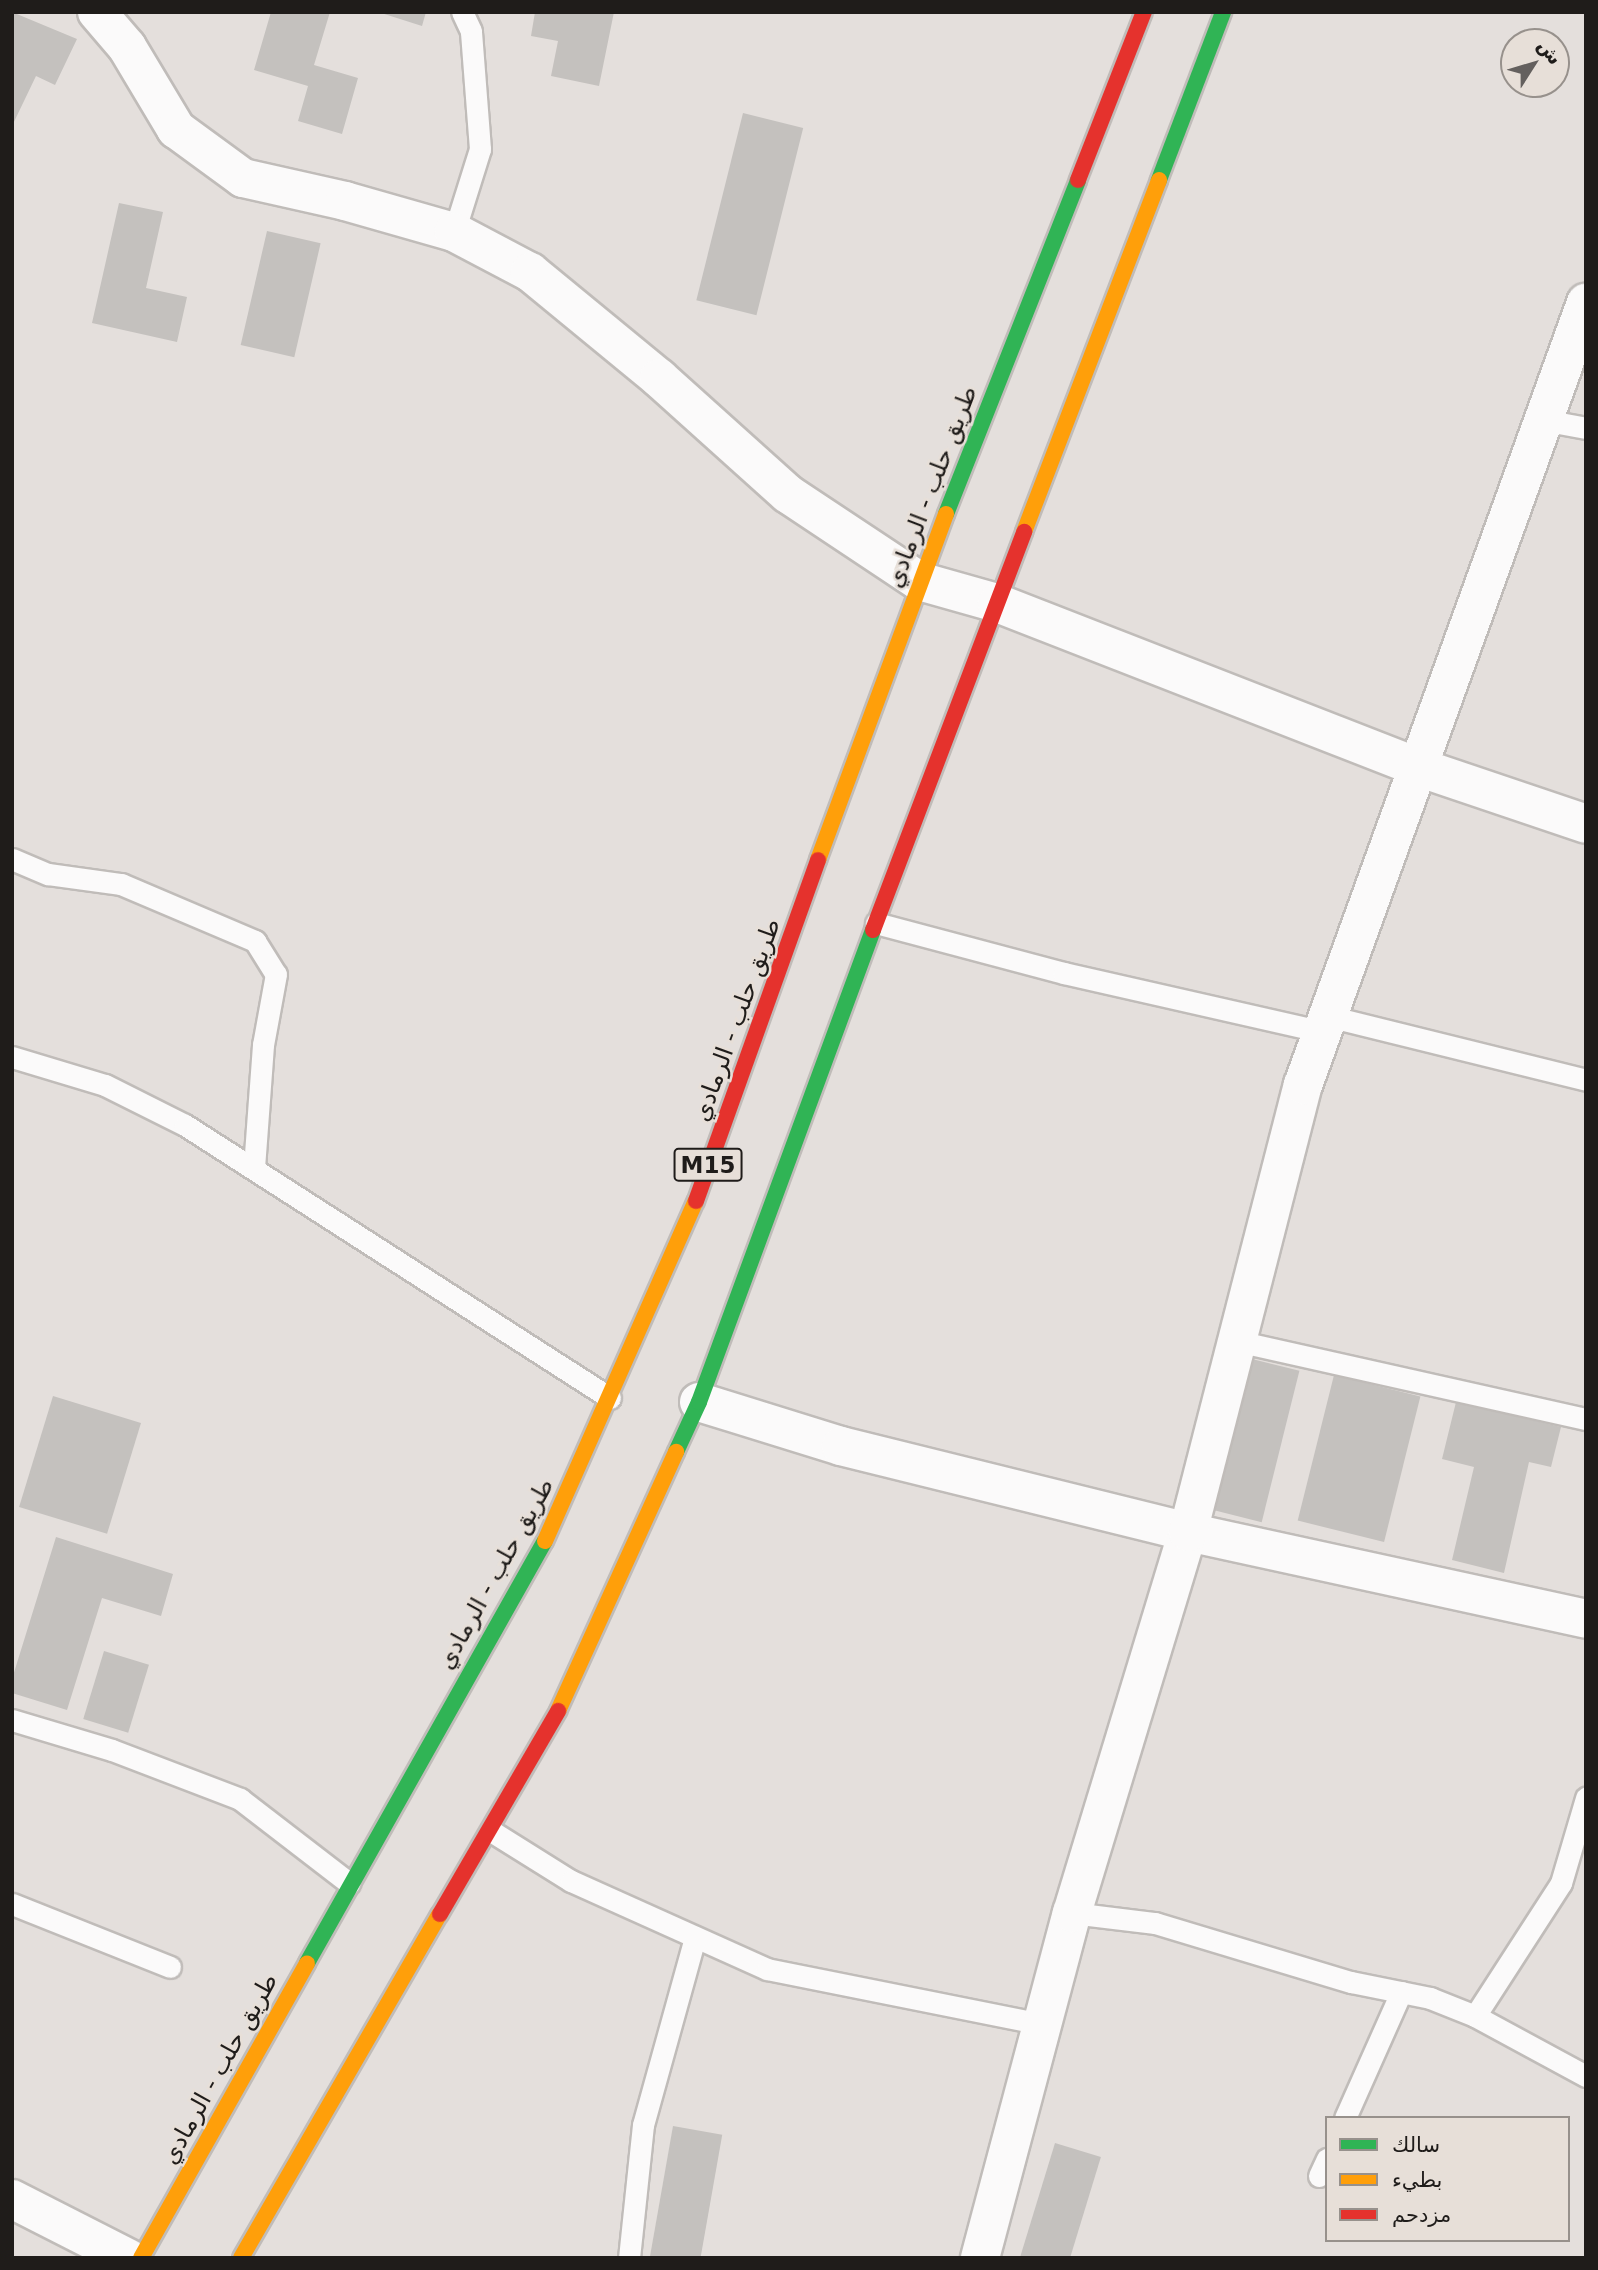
<!DOCTYPE html>
<html>
<head>
<meta charset="utf-8">
<style>
	body { margin:0 }
	#map { position:relative; width:1598px; height:2270px; overflow:hidden; background:#e4dfdc; font-family:"DejaVu Sans",Vazirmatn,sans-serif }
	div>[style] { position:absolute }
	.building>* { inset:0; background:#c4c1be; transform-origin:0 0 }
	.roads { filter:drop-shadow(2px 0 #c0bcb9) drop-shadow(-2px 0 #c0bcb9) drop-shadow(0 2px #c0bcb9) drop-shadow(0 -2px #c0bcb9) }
	.lane>* { height:21px; margin:-10.5px; padding:0 10.5px; transform-origin:10.5px; border-radius:10.5px; background:#fbfafa }
	.street>* { height:38px; margin:-19px; padding:0 19px; transform-origin:19px; border-radius:19px; background:#fbfafa }
	.fast>* { height:16px; margin:-8px; padding:0 8px; transform-origin:8px; border-radius:8px; background:#30b455 }
	.slow>* { height:16px; margin:-8px; padding:0 8px; transform-origin:8px; border-radius:8px; background:#ff9f0a }
	.jam>* { height:16px; margin:-8px; padding:0 8px; transform-origin:8px; border-radius:8px; background:#e5322d }
	span { translate:-50% -50%; white-space:nowrap; text-align:center; line-height:1.15; -webkit-text-stroke:5px #e7dfd8; paint-order:stroke }
	.shield-label span { padding:2px 5px; background:#e7dfd8; border:2px solid; border-radius:5px; -webkit-text-stroke-width:0 }
	.shield-label { font-size:23px; color:#1f1c1a; font-weight:700 }
	.street-label { font-size:24px; color:#1f1c1a }
	.frame { position:absolute; inset:0; border:14px solid #1f1c1a; pointer-events:none }
	.legend { position:absolute; left:1325px; top:2116px; width:245px; height:126px; box-sizing:border-box; background:#e7dfd8; border:2px solid #97918c; margin:0; padding:9px 12px; list-style:none; font-size:21px; color:#1f1c1a }
	.legend li { display:flex; align-items:center; gap:14px; height:35px }
	.legend b { width:35px; border:2px solid #97918c }
	.north { position:absolute; left:1500px; top:28px; width:70px; height:70px; box-sizing:border-box; background:#e7dfd8; border:2px solid #97918c; border-radius:50%; rotate:53deg; font-size:19px; font-weight:700; line-height:28px; text-align:center; color:#1f1c1a }
	.north::after { content:''; display:block; margin:auto; width:24px; height:32px; background:#64605e; clip-path:polygon(50% 0,100% 100%,50% 72%,0 100%) }
</style>
</head>
<body>
<div id="map">
	<div class="building">
		<i style="clip-path:polygon(12px 12px,77px 39px,55px 85px,36px 76px,12px 126px)"></i>
		<i style="clip-path:polygon(271px 12px,330px 12px,314px 65px,358px 78px,342px 134px,298px 121px,308px 86px,254px 70px)"></i>
		<i style="clip-path:polygon(378px 12px,426px 12px,422px 26px)"></i>
		<i style="clip-path:polygon(535px 12px,614px 12px,599px 86px,551px 76px,558px 41px,531px 36px)"></i>
		<i style="left:743px;top:113px;width:62px;height:193px;rotate:14deg"></i>
		<i style="clip-path:polygon(119px 203px,163px 212px,146px 288px,187px 297px,177px 342px,92px 323px)"></i>
		<i style="left:267px;top:231px;width:55px;height:117px;rotate:13deg"></i>
		<i style="left:1248px;top:1358px;width:53px;height:156px;rotate:14deg"></i>
		<i style="left:1334px;top:1375px;width:89px;height:150px;rotate:14deg"></i>
		<i style="left:53px;top:1396px;width:92px;height:116px;rotate:17deg"></i>
		<i style="clip-path:polygon(1456px 1402px,1561px 1427px,1551px 1467px,1529px 1462px,1504px 1573px,1452px 1560px,1474px 1467px,1442px 1459px)"></i>
		<i style="clip-path:polygon(56px 1537px,173px 1574px,161px 1616px,102px 1598px,67px 1710px,12px 1693px,12px 1679px)"></i>
		<i style="left:104px;top:1651px;width:47px;height:71px;rotate:17deg"></i>
		<i style="left:673px;top:2126px;width:50px;height:134px;rotate:10deg"></i>
		<i style="left:1055px;top:2143px;width:48px;height:120px;rotate:17deg"></i>
	</div>
	<div class="roads">
		<div class="lane">
			<i style="left:454px;top:232px;width:87px;rotate:-72.6deg"></i>
			<i style="left:480px;top:149px;width:118px;rotate:-94.4deg"></i>
			<i style="left:471px;top:31px;width:21px;rotate:-115deg"></i>
			<i style="left:1543px;top:420px;width:44px;rotate:10.5deg"></i>
			<i style="left:12px;top:859px;width:39px;rotate:23deg"></i>
			<i style="left:48px;top:874px;width:74px;rotate:7.8deg"></i>
			<i style="left:121px;top:884px;width:146px;rotate:23deg"></i>
			<i style="left:255px;top:941px;width:39px;rotate:58deg"></i>
			<i style="left:276px;top:974px;width:72px;rotate:100.4deg"></i>
			<i style="left:263px;top:1045px;width:122px;rotate:94.2deg"></i>
			<i style="left:876px;top:923px;width:195px;rotate:14.9deg"></i>
			<i style="left:1064px;top:973px;width:266px;rotate:12.8deg"></i>
			<i style="left:1328px;top:1016px;width:266px;rotate:13.9deg"></i>
			<i style="left:12px;top:1057px;width:97px;rotate:16.8deg"></i>
			<i style="left:105px;top:1085px;width:89px;rotate:26.6deg"></i>
			<i style="left:185px;top:1125px;width:505px;rotate:32.71deg"></i>
			<i style="left:1237px;top:1341px;width:358px;rotate:12.6deg"></i>
			<i style="left:12px;top:1720px;width:104px;rotate:16.7deg"></i>
			<i style="left:112px;top:1750px;width:137px;rotate:20.9deg"></i>
			<i style="left:240px;top:1799px;width:138px;rotate:37.6deg"></i>
			<i style="left:491px;top:1831px;width:94px;rotate:32deg"></i>
			<i style="left:571px;top:1881px;width:215px;rotate:24.2deg"></i>
			<i style="left:767px;top:1969px;width:280px;rotate:11.3deg"></i>
			<i style="left:12px;top:1904px;width:170px;rotate:21.7deg"></i>
			<i style="left:1072px;top:1913px;width:84px;rotate:6.9deg"></i>
			<i style="left:1155px;top:1923px;width:205px;rotate:16.8deg"></i>
			<i style="left:1351px;top:1982px;width:81px;rotate:11.4deg"></i>
			<i style="left:1430px;top:1998px;width:48px;rotate:21.8deg"></i>
			<i style="left:1475px;top:2016px;width:126px;rotate:28.4deg"></i>
			<i style="left:1475px;top:2016px;width:158px;rotate:-57.1deg"></i>
			<i style="left:1561px;top:1883px;width:89px;rotate:-73.6deg"></i>
			<i style="left:1345px;top:2118px;width:138px;rotate:-66deg"></i>
			<i style="left:1319px;top:2176px;width:19px;rotate:-65deg"></i>
			<i style="left:629px;top:2258px;width:134px;rotate:-84deg"></i>
			<i style="left:643px;top:2125px;width:195px;rotate:-74.5deg"></i>
		</div>
		<div class="street">
			<i style="left:97px;top:12px;width:46px;rotate:49.4deg"></i>
			<i style="left:127px;top:47px;width:96px;rotate:59.1deg"></i>
			<i style="left:176px;top:129px;width:83px;rotate:36.2deg"></i>
			<i style="left:243px;top:178px;width:105px;rotate:12.7deg"></i>
			<i style="left:345px;top:201px;width:113px;rotate:15.9deg"></i>
			<i style="left:454px;top:232px;width:86px;rotate:27.8deg"></i>
			<i style="left:530px;top:272px;width:167px;rotate:39.4deg"></i>
			<i style="left:659px;top:378px;width:173px;rotate:42deg"></i>
			<i style="left:788px;top:494px;width:157px;rotate:33.6deg"></i>
			<i style="left:919px;top:581px;width:81px;rotate:15.8deg"></i>
			<i style="left:997px;top:603px;width:452px;rotate:21.3deg"></i>
			<i style="left:1418px;top:767px;width:177px;rotate:18.7deg"></i>
			<i style="left:699px;top:1402px;width:149px;rotate:17.2deg"></i>
			<i style="left:841px;top:1446px;width:357px;rotate:13.9deg"></i>
			<i style="left:1188px;top:1532px;width:407px;rotate:12.3deg"></i>
			<i style="left:12px;top:2199px;width:130px;rotate:27deg"></i>
			<i style="left:980px;top:2258px;width:357px;rotate:-75.1deg"></i>
			<i style="left:1072px;top:1913px;width:398px;rotate:-73.1deg"></i>
			<i style="left:1188px;top:1532px;width:462px;rotate:-75.6deg"></i>
			<i style="left:1303px;top:1085px;width:832px;rotate:-70.11deg"></i>
		</div>
		<div class="fast">
			<i style="left:1159px;top:180px;width:180px;rotate:-69.1deg"></i>
			<i style="left:946px;top:514px;width:359px;rotate:-68.4deg"></i>
			<i style="left:676px;top:1452px;width:55px;rotate:-65.3deg"></i>
			<i style="left:699px;top:1402px;width:503px;rotate:-69.76deg"></i>
			<i style="left:307px;top:1963px;width:484px;rotate:-60.6deg"></i>
		</div>
		<div class="slow">
			<i style="left:1024px;top:532px;width:377px;rotate:-69deg"></i>
			<i style="left:818px;top:860px;width:369px;rotate:-69.7deg"></i>
			<i style="left:545px;top:1541px;width:372px;rotate:-66.1deg"></i>
			<i style="left:558px;top:1711px;width:285px;rotate:-65.5deg"></i>
			<i style="left:141px;top:2258px;width:338px;rotate:-60.6deg"></i>
			<i style="left:241px;top:2258px;width:397px;rotate:-60deg"></i>
		</div>
		<div class="jam">
			<i style="left:1078px;top:180px;width:180px;rotate:-68.6deg"></i>
			<i style="left:873px;top:930px;width:426px;rotate:-69.2deg"></i>
			<i style="left:696px;top:1201px;width:362px;rotate:-70.3deg"></i>
			<i style="left:440px;top:1914px;width:235px;rotate:-59.8deg"></i>
		</div>
	</div>
	<div class="shield-label">
		<span style="left:708px;top:1165px">M15</span>
	</div>
	<div class="street-label">
		<span style="left:932px;top:487px;rotate:-69deg">طريق حلب - الرمادي</span>
		<span style="left:737px;top:1020px;rotate:-70deg">طريق حلب - الرمادي</span>
		<span style="left:496px;top:1574px;rotate:-61deg">طريق حلب - الرمادي</span>
		<span style="left:220px;top:2069px;rotate:-61deg">طريق حلب - الرمادي</span>
	</div>
	<div class="frame"></div>
	<ul class="legend">
	<li><b style="height:9px;background:#30b455"></b>سالك</li>
	<li><b style="height:9px;background:#ff9f0a"></b>بطيء</li>
	<li><b style="height:9px;background:#e5322d"></b>مزدحم</li>
	</ul>
	<div class="north">ش</div>
</div>
</body>
</html>
